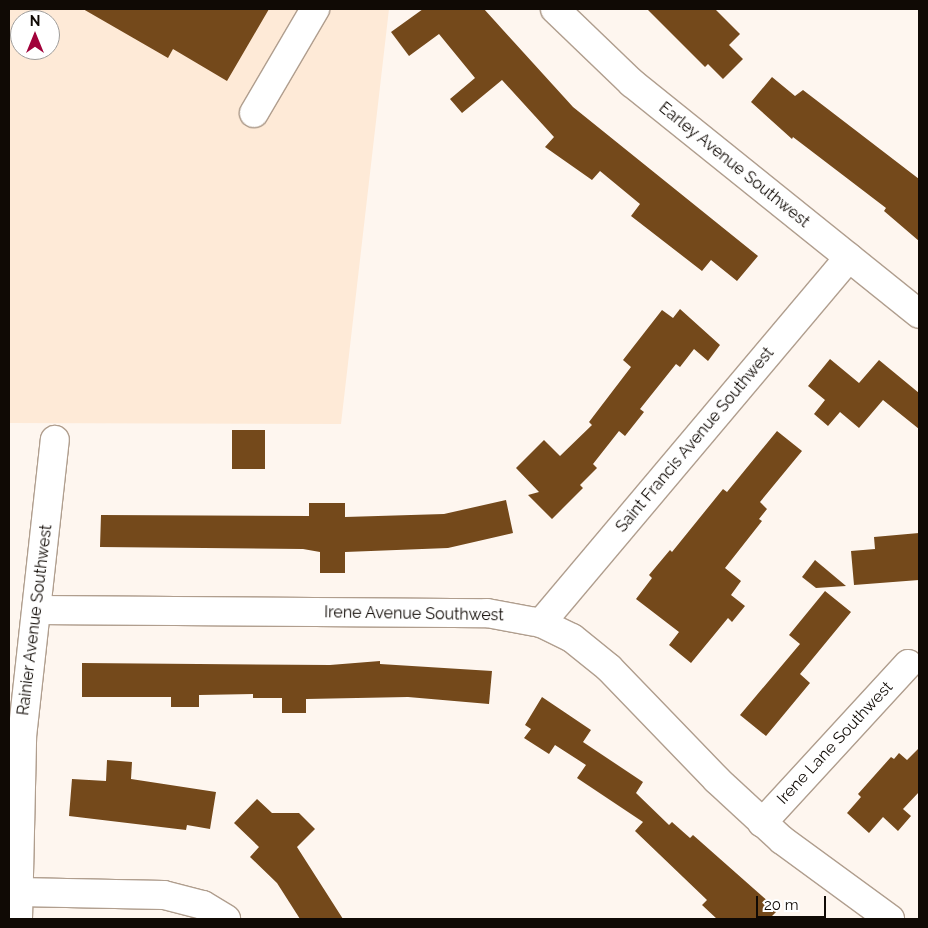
<!DOCTYPE html>
<html>
<head>
<meta charset="utf-8">
<style>
	body { margin:0 }
	#map { position:relative; width:928px; height:928px; overflow:hidden; background:#fef6ef; font-family:Raleway,sans-serif }
	div>[style] { position:absolute }
	.built>* { inset:0; background:#feead7 }
	.building>* { inset:0; background:#74491b; transform-origin:0 0 }
	.roads { filter:drop-shadow(1px 0 #b09e8e) drop-shadow(-1px 0 #b09e8e) drop-shadow(0 1px #b09e8e) drop-shadow(0 -1px #b09e8e) }
	.minor>* { height:28px; margin:-14px; padding:0 14px; transform-origin:14px; border-radius:14px; background:#fff }
	span { translate:-50% -50%; white-space:nowrap; text-align:center; line-height:1.15; -webkit-text-stroke:5px #fff; paint-order:stroke }
	.street-label { font-size:16px; color:#100a05 }
	.frame { position:absolute; inset:0; border:10px solid #100a05; pointer-events:none }
	.north { position:absolute; left:10px; top:10px; width:50px; height:50px; box-sizing:border-box; background:#fff; border:1px solid #9f9d9b; border-radius:50%; rotate:0deg; font-size:14px; font-weight:700; line-height:20px; text-align:center; color:#100a05 }
	.north::after { content:''; display:block; margin:auto; width:18px; height:22px; background:#a1023a; clip-path:polygon(50% 0,100% 100%,50% 72%,0 100%) }
	.scale { position:absolute; left:756px; top:896px; width:70px; height:22px; box-sizing:border-box; border:2px solid #100a05; border-top:0; padding-left:6px; font-size:15px; line-height:18px; white-space:nowrap; color:#100a05; -webkit-text-stroke:4px #fff; paint-order:stroke }
</style>
</head>
<body>
<div id="map">
	<div class="built">
		<i style="clip-path:polygon(evenodd,9px 9px,389px 9px,341px 424px,9px 423px,9px 9px,20px 20px,50px 20px,50px 50px,20px 50px,20px 20px)"></i>
	</div>
	<div class="building">
		<i style="clip-path:polygon(83px 9px,269px 9px,227px 81px,173px 49px,168px 58px)"></i>
		<i style="clip-path:polygon(423px 9px,484px 9px,573px 107px,758px 256px,737px 281px,711px 260px,702px 271px,631px 216px,640px 204px,600px 171px,592px 180px,545px 147px,554px 137px,502px 80px,462px 113px,450px 99px,475px 78px,439px 34px,409px 56px,391px 32px)"></i>
		<i style="clip-path:polygon(647px 9px,715px 9px,740px 34px,729px 45px,743px 59px,723px 79px,708px 64px,705px 67px)"></i>
		<i style="clip-path:polygon(772px 77px,795px 96px,803px 90px,919px 179px,919px 241px,884px 211px,886px 208px,793px 137px,792px 139px,751px 102px)"></i>
		<i style="clip-path:polygon(680px 309px,720px 345px,708px 361px,694px 349px,680px 367px,676px 364px,640px 409px,644px 412px,625px 436px,619px 431px,593px 464px,597px 468px,580px 485px,583px 488px,552px 519px,528px 495px,539px 492px,516px 468px,544px 440px,560px 456px,592px 425px,589px 422px,631px 367px,623px 360px,662px 310px,673px 318px)"></i>
		<i style="clip-path:polygon(830px 359px,859px 383px,879px 360px,919px 393px,919px 429px,883px 400px,859px 428px,840px 412px,828px 426px,814px 414px,825px 400px,808px 386px)"></i>
		<i style="left:232px;top:430px;width:33px;height:39px"></i>
		<i style="clip-path:polygon(777px 431px,802px 451px,760px 502px,767px 509px,759px 519px,762px 521px,725px 568px,741px 581px,731px 595px,745px 606px,732px 622px,728px 618px,691px 663px,669px 645px,679px 632px,636px 599px,652px 578px,649px 575px,670px 550px,672px 552px,723px 489px,727px 492px)"></i>
		<i style="clip-path:polygon(506px 500px,513px 533px,448px 548px,345px 552px,345px 573px,320px 573px,320px 552px,303px 549px,100px 547px,101px 515px,309px 516px,309px 503px,345px 503px,345px 517px,444px 514px)"></i>
		<i style="clip-path:polygon(919px 533px,919px 580px,854px 585px,851px 551px,875px 549px,874px 537px)"></i>
		<i style="clip-path:polygon(815px 560px,846px 586px,816px 588px,802px 577px)"></i>
		<i style="clip-path:polygon(825px 591px,851px 612px,800px 674px,810px 683px,766px 736px,740px 715px,800px 644px,789px 635px)"></i>
		<i style="clip-path:polygon(380px 661px,380px 664px,492px 671px,489px 704px,408px 697px,306px 699px,306px 713px,282px 713px,282px 698px,253px 698px,253px 694px,199px 695px,199px 707px,171px 707px,171px 697px,82px 697px,82px 663px,330px 665px)"></i>
		<i style="clip-path:polygon(542px 697px,591px 730px,583px 742px,643px 782px,636px 793px,669px 825px,672px 822px,690px 838px,693px 835px,778px 910px,769px 919px,717px 919px,702px 905px,707px 900px,635px 831px,643px 822px,577px 778px,586px 765px,555px 745px,549px 754px,524px 738px,531px 729px,525px 725px)"></i>
		<i style="clip-path:polygon(919px 748px,919px 792px,903px 809px,911px 816px,898px 831px,883px 817px,869px 833px,847px 813px,861px 797px,858px 794px,891px 757px,894px 759px,899px 753px,907px 760px)"></i>
		<i style="clip-path:polygon(107px 760px,132px 762px,131px 779px,216px 792px,210px 829px,187px 825px,186px 830px,69px 816px,72px 779px,106px 781px)"></i>
		<i style="clip-path:polygon(257px 799px,272px 813px,299px 813px,315px 829px,297px 847px,343px 919px,300px 919px,277px 883px,250px 857px,259px 847px,234px 823px)"></i>
	</div>
	<div class="roads">
		<div class="minor">
			<i style="left:555px;top:9px;width:107px;rotate:43.9deg"></i>
			<i style="left:632px;top:83px;width:368px;rotate:38.8deg"></i>
			<i style="left:254px;top:113px;width:121px;rotate:-59.6deg"></i>
			<i style="left:37px;top:610px;width:450px;rotate:0.4deg"></i>
			<i style="left:487px;top:613px;width:55px;rotate:10.5deg"></i>
			<i style="left:541px;top:623px;width:34px;rotate:26deg"></i>
			<i style="left:572px;top:638px;width:48px;rotate:39deg"></i>
			<i style="left:609px;top:668px;width:156px;rotate:46deg"></i>
			<i style="left:717px;top:780px;width:88px;rotate:42.7deg"></i>
			<i style="left:782px;top:840px;width:134px;rotate:36.2deg"></i>
			<i style="left:541px;top:623px;width:478px;rotate:-49.9deg"></i>
			<i style="left:762px;top:823px;width:216px;rotate:-47.4deg"></i>
			<i style="left:18px;top:892px;width:146px;rotate:1.2deg"></i>
			<i style="left:164px;top:895px;width:40px;rotate:14.4deg"></i>
			<i style="left:203px;top:905px;width:27px;rotate:31deg"></i>
			<i style="left:18px;top:919px;width:182px;rotate:-88.7deg"></i>
			<i style="left:22px;top:737px;width:299px;rotate:-83.7deg"></i>
		</div>
	</div>
	<div class="street-label">
		<span style="left:734px;top:165px;rotate:39deg">Earley Avenue Southwest</span>
		<span style="left:695px;top:440px;rotate:-50deg">Saint Francis Avenue Southwest</span>
		<span style="left:414px;top:614px;rotate:1deg">Irene Avenue Southwest</span>
		<span style="left:35px;top:620px;rotate:-83deg">Rainier Avenue Southwest</span>
		<span style="left:835px;top:743px;rotate:-47deg">Irene Lane Southwest</span>
	</div>
	<div class="frame"></div>
	<div class="north">N</div>
	<div class="scale">20 m</div>
</div>
</body>
</html>
